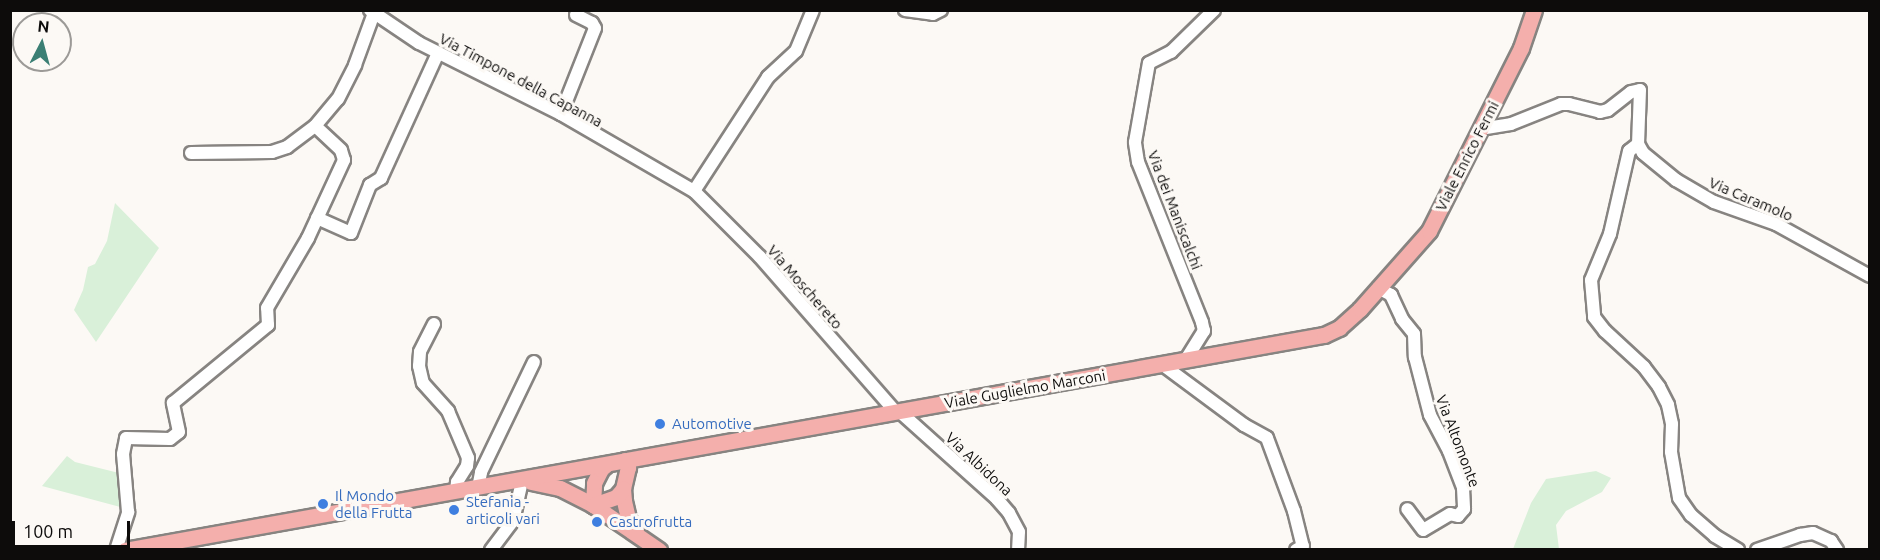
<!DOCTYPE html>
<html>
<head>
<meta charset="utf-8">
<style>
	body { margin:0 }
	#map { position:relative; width:1880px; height:560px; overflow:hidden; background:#fcf9f5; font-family:Ubuntu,sans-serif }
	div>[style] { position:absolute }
	.green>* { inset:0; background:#d9f0d9 }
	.roads { filter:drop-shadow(2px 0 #878481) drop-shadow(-2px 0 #878481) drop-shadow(0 2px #878481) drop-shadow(0 -2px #878481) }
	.minor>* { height:12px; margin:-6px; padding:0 6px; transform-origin:6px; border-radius:6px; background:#fff }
	.major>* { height:15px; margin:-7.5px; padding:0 7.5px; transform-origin:7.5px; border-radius:7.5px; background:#f4afac }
	.dots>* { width:16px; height:16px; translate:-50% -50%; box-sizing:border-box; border:3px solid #fcf9f5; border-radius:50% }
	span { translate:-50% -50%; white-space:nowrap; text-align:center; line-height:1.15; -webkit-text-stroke:6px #fcf9f5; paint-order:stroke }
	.street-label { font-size:15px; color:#0d0c0b }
	.shop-label { font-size:15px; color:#366cbe }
	.left { translate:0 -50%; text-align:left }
	.frame { position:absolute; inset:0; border:12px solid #0d0c0b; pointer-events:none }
	.north { position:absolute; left:12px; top:12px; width:60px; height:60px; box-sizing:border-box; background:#fcf9f5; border:2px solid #9c9a97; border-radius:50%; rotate:6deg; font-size:16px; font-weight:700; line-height:24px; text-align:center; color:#0d0c0b }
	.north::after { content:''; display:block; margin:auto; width:21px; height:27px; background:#3b7f74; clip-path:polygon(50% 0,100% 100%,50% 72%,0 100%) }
	.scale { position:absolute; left:12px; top:521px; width:118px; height:27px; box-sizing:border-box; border:3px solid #0d0c0b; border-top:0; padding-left:8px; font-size:18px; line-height:21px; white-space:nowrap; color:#0d0c0b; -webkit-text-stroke:4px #fcf9f5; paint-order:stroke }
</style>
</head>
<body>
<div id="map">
	<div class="green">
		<i style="clip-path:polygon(115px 203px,159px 248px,96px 342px,74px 310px,83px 290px,88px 267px,95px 264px,107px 241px)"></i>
		<i style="clip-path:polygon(67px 456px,75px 462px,119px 473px,124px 508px,42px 486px)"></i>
		<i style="clip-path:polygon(1596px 471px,1611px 478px,1602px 492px,1566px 511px,1556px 525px,1559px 549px,1513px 549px,1531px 503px,1546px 479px)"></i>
	</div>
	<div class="roads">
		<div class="minor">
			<i style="left:370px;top:10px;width:59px;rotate:34deg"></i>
			<i style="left:419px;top:43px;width:159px;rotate:26.6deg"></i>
			<i style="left:561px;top:114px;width:154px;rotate:30.1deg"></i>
			<i style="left:694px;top:191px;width:93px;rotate:45deg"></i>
			<i style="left:760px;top:257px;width:205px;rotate:48.8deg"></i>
			<i style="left:905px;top:10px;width:28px;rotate:8deg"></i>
			<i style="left:933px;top:14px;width:9px;rotate:-27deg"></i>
			<i style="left:561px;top:114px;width:92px;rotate:-68.4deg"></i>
			<i style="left:595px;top:28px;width:6px;rotate:-121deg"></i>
			<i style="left:592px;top:23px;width:18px;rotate:-153deg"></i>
			<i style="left:1480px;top:129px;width:31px;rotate:-9deg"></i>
			<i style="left:1511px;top:124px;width:54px;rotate:-21.8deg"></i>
			<i style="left:1561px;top:104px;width:8px"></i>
			<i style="left:1569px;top:104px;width:32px;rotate:14deg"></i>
			<i style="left:1600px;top:112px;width:8px;rotate:-14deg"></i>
			<i style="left:1608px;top:110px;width:29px;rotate:-38deg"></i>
			<i style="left:1631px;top:92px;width:9px;rotate:-13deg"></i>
			<i style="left:1640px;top:90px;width:54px;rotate:92.1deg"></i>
			<i style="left:1638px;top:144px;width:10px;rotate:61deg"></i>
			<i style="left:1643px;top:153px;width:43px;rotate:39.3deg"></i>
			<i style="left:1676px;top:180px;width:44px;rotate:30.1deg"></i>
			<i style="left:1714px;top:202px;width:66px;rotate:19.5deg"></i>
			<i style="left:1776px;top:224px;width:107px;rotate:29deg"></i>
			<i style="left:1638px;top:144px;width:11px;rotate:142deg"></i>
			<i style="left:1629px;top:151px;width:85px;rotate:102.9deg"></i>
			<i style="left:1610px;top:234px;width:50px;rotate:112.4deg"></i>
			<i style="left:1591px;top:280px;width:37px;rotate:85deg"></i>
			<i style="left:1594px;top:317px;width:18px;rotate:52deg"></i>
			<i style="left:1605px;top:331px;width:53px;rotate:42.7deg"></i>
			<i style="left:1644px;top:367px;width:25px;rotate:53deg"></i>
			<i style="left:1659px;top:387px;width:20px;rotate:63deg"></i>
			<i style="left:1668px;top:405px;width:19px;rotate:78deg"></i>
			<i style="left:1672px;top:424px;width:28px;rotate:92deg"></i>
			<i style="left:1671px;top:452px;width:47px;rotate:80.1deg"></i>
			<i style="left:1679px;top:498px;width:21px;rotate:55deg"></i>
			<i style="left:1691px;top:515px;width:32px;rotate:41deg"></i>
			<i style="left:1715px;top:536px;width:27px;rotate:31deg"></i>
			<i style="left:191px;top:153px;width:81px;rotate:-0.7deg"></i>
			<i style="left:272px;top:152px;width:16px;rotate:-18deg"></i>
			<i style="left:287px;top:147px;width:35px;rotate:-37deg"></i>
			<i style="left:315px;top:126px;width:35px;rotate:-50deg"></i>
			<i style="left:338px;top:99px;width:38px;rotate:-63deg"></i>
			<i style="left:355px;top:65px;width:55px;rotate:-69.9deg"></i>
			<i style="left:694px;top:191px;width:136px;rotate:-57deg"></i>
			<i style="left:768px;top:77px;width:38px;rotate:-43deg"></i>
			<i style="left:796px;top:51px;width:44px;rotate:-67.5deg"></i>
			<i style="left:317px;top:218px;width:37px;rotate:24deg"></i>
			<i style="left:351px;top:233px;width:52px;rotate:-68.4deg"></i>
			<i style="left:370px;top:185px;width:13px;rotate:-32deg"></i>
			<i style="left:381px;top:178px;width:137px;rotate:-65.5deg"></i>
			<i style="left:1378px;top:288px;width:15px;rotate:28deg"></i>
			<i style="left:1391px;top:295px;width:26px;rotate:65deg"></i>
			<i style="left:1402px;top:319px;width:19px;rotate:51deg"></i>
			<i style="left:1414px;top:334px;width:23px;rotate:88deg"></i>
			<i style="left:1415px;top:357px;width:60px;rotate:75.5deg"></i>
			<i style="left:1430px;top:415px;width:41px;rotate:62.2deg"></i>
			<i style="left:1449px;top:451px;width:40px;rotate:69deg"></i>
			<i style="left:1463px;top:488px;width:21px;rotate:87deg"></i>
			<i style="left:1464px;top:509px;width:9px;rotate:131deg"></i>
			<i style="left:1458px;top:516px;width:8px;rotate:-166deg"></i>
			<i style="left:1450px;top:514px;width:31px;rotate:149deg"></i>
			<i style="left:1423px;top:530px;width:26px;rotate:-127deg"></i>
			<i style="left:434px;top:324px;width:31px;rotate:117deg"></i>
			<i style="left:420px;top:352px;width:14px;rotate:94deg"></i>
			<i style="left:419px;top:366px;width:17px;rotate:77deg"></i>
			<i style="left:423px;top:383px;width:38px;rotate:48deg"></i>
			<i style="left:448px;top:411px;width:51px;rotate:66.9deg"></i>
			<i style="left:468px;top:458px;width:8px;rotate:97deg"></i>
			<i style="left:467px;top:466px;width:19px;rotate:122deg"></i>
			<i style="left:457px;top:482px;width:10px;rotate:96deg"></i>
			<i style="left:1185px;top:361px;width:36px;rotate:-58deg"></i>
			<i style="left:1204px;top:331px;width:9px;rotate:-103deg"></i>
			<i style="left:1202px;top:322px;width:172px;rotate:-111.8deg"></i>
			<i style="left:1138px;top:162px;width:20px;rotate:-99deg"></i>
			<i style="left:1135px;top:142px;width:80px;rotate:-80deg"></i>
			<i style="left:1149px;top:63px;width:25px;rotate:-27deg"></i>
			<i style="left:1171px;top:52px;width:60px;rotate:-44.3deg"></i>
			<i style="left:1163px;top:365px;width:101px;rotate:36.5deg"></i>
			<i style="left:1244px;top:425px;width:26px;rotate:29deg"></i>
			<i style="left:1267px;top:438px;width:78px;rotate:69.7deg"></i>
			<i style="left:1294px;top:511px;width:36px;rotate:76deg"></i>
			<i style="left:1303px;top:546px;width:8px;rotate:150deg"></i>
			<i style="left:899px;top:411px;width:132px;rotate:41.9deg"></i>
			<i style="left:997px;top:499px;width:18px;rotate:49deg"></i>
			<i style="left:1009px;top:513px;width:21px;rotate:62deg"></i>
			<i style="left:1019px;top:532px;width:18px;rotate:93deg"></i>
			<i style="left:478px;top:488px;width:16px;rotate:-79deg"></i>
			<i style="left:481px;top:472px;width:122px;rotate:-64.3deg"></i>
			<i style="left:116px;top:550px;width:40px;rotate:-72deg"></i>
			<i style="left:128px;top:512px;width:58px;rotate:-94.9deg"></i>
			<i style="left:123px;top:454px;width:16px;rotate:-79deg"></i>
			<i style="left:126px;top:438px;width:44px;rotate:1.3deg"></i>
			<i style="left:170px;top:439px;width:11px;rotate:-38deg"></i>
			<i style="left:179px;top:432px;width:30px;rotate:-102deg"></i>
			<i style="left:173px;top:403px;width:123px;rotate:-39.4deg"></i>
			<i style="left:268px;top:325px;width:17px;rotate:-93deg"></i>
			<i style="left:267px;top:308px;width:81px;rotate:-59.6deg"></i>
			<i style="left:308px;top:238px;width:86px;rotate:-65.2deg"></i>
			<i style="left:344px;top:160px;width:10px;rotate:-107deg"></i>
			<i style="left:341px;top:150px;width:35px;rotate:-137deg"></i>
			<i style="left:491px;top:550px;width:36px;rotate:-53deg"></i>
			<i style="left:513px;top:521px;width:41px;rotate:-77.3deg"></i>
			<i style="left:1757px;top:550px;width:46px;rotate:-19.2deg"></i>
			<i style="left:1800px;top:535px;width:13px;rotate:-9deg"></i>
			<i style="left:1813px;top:533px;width:20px;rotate:24deg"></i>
			<i style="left:1831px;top:541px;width:11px;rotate:56deg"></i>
		</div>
		<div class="major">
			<i style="left:625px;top:460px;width:8px;rotate:67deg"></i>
			<i style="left:628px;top:467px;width:23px;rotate:103deg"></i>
			<i style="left:623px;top:489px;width:12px;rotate:85deg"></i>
			<i style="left:624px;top:501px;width:18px;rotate:77deg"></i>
			<i style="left:628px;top:519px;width:14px;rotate:56deg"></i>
			<i style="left:531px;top:482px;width:30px;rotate:12deg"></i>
			<i style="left:560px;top:488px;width:37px;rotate:27deg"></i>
			<i style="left:593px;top:505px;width:80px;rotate:34.3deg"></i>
			<i style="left:593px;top:505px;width:22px;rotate:-87deg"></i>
			<i style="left:594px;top:483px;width:16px;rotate:-63deg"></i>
			<i style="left:601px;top:469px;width:6px;rotate:-39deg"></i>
			<i style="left:593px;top:505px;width:24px;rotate:-19deg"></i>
			<i style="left:616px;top:497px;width:11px;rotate:-49deg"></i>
			<i style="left:125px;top:550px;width:1218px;rotate:-10.17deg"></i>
			<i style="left:1324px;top:335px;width:17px;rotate:-25deg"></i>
			<i style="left:1339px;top:328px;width:28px;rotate:-42deg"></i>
			<i style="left:1360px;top:309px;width:104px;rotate:-48.5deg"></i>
			<i style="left:1429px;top:231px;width:205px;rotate:-63.3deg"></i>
			<i style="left:1521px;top:48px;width:40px;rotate:-71.1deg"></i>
		</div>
	</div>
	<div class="dots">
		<i style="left:660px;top:424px;background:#3f7fe0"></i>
		<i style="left:323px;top:504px;background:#3f7fe0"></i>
		<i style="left:454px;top:510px;background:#3f7fe0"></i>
		<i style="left:597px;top:522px;background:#3f7fe0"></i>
	</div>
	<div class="street-label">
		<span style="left:521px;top:80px;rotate:28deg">Via Timpone della Capanna</span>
		<span style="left:1467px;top:156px;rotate:-63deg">Viale Enrico Fermi</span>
		<span style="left:1751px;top:199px;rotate:23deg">Via Caramolo</span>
		<span style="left:1175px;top:210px;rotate:69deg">Via dei Maniscalchi</span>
		<span style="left:805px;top:287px;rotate:49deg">Via Moschereto</span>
		<span style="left:1025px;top:389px;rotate:-10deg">Viale Guglielmo Marconi</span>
		<span style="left:1458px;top:441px;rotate:69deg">Via Altomonte</span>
		<span style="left:979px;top:464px;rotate:43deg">Via Albidona</span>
	</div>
	<div class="shop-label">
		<span class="left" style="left:672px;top:424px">Automotive</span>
		<span class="left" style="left:335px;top:504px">Il Mondo<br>della Frutta</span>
		<span class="left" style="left:466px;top:510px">Stefania -<br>articoli vari</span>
		<span class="left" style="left:609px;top:522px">Castrofrutta</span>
	</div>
	<div class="frame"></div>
	<div class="north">N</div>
	<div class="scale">100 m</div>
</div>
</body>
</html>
